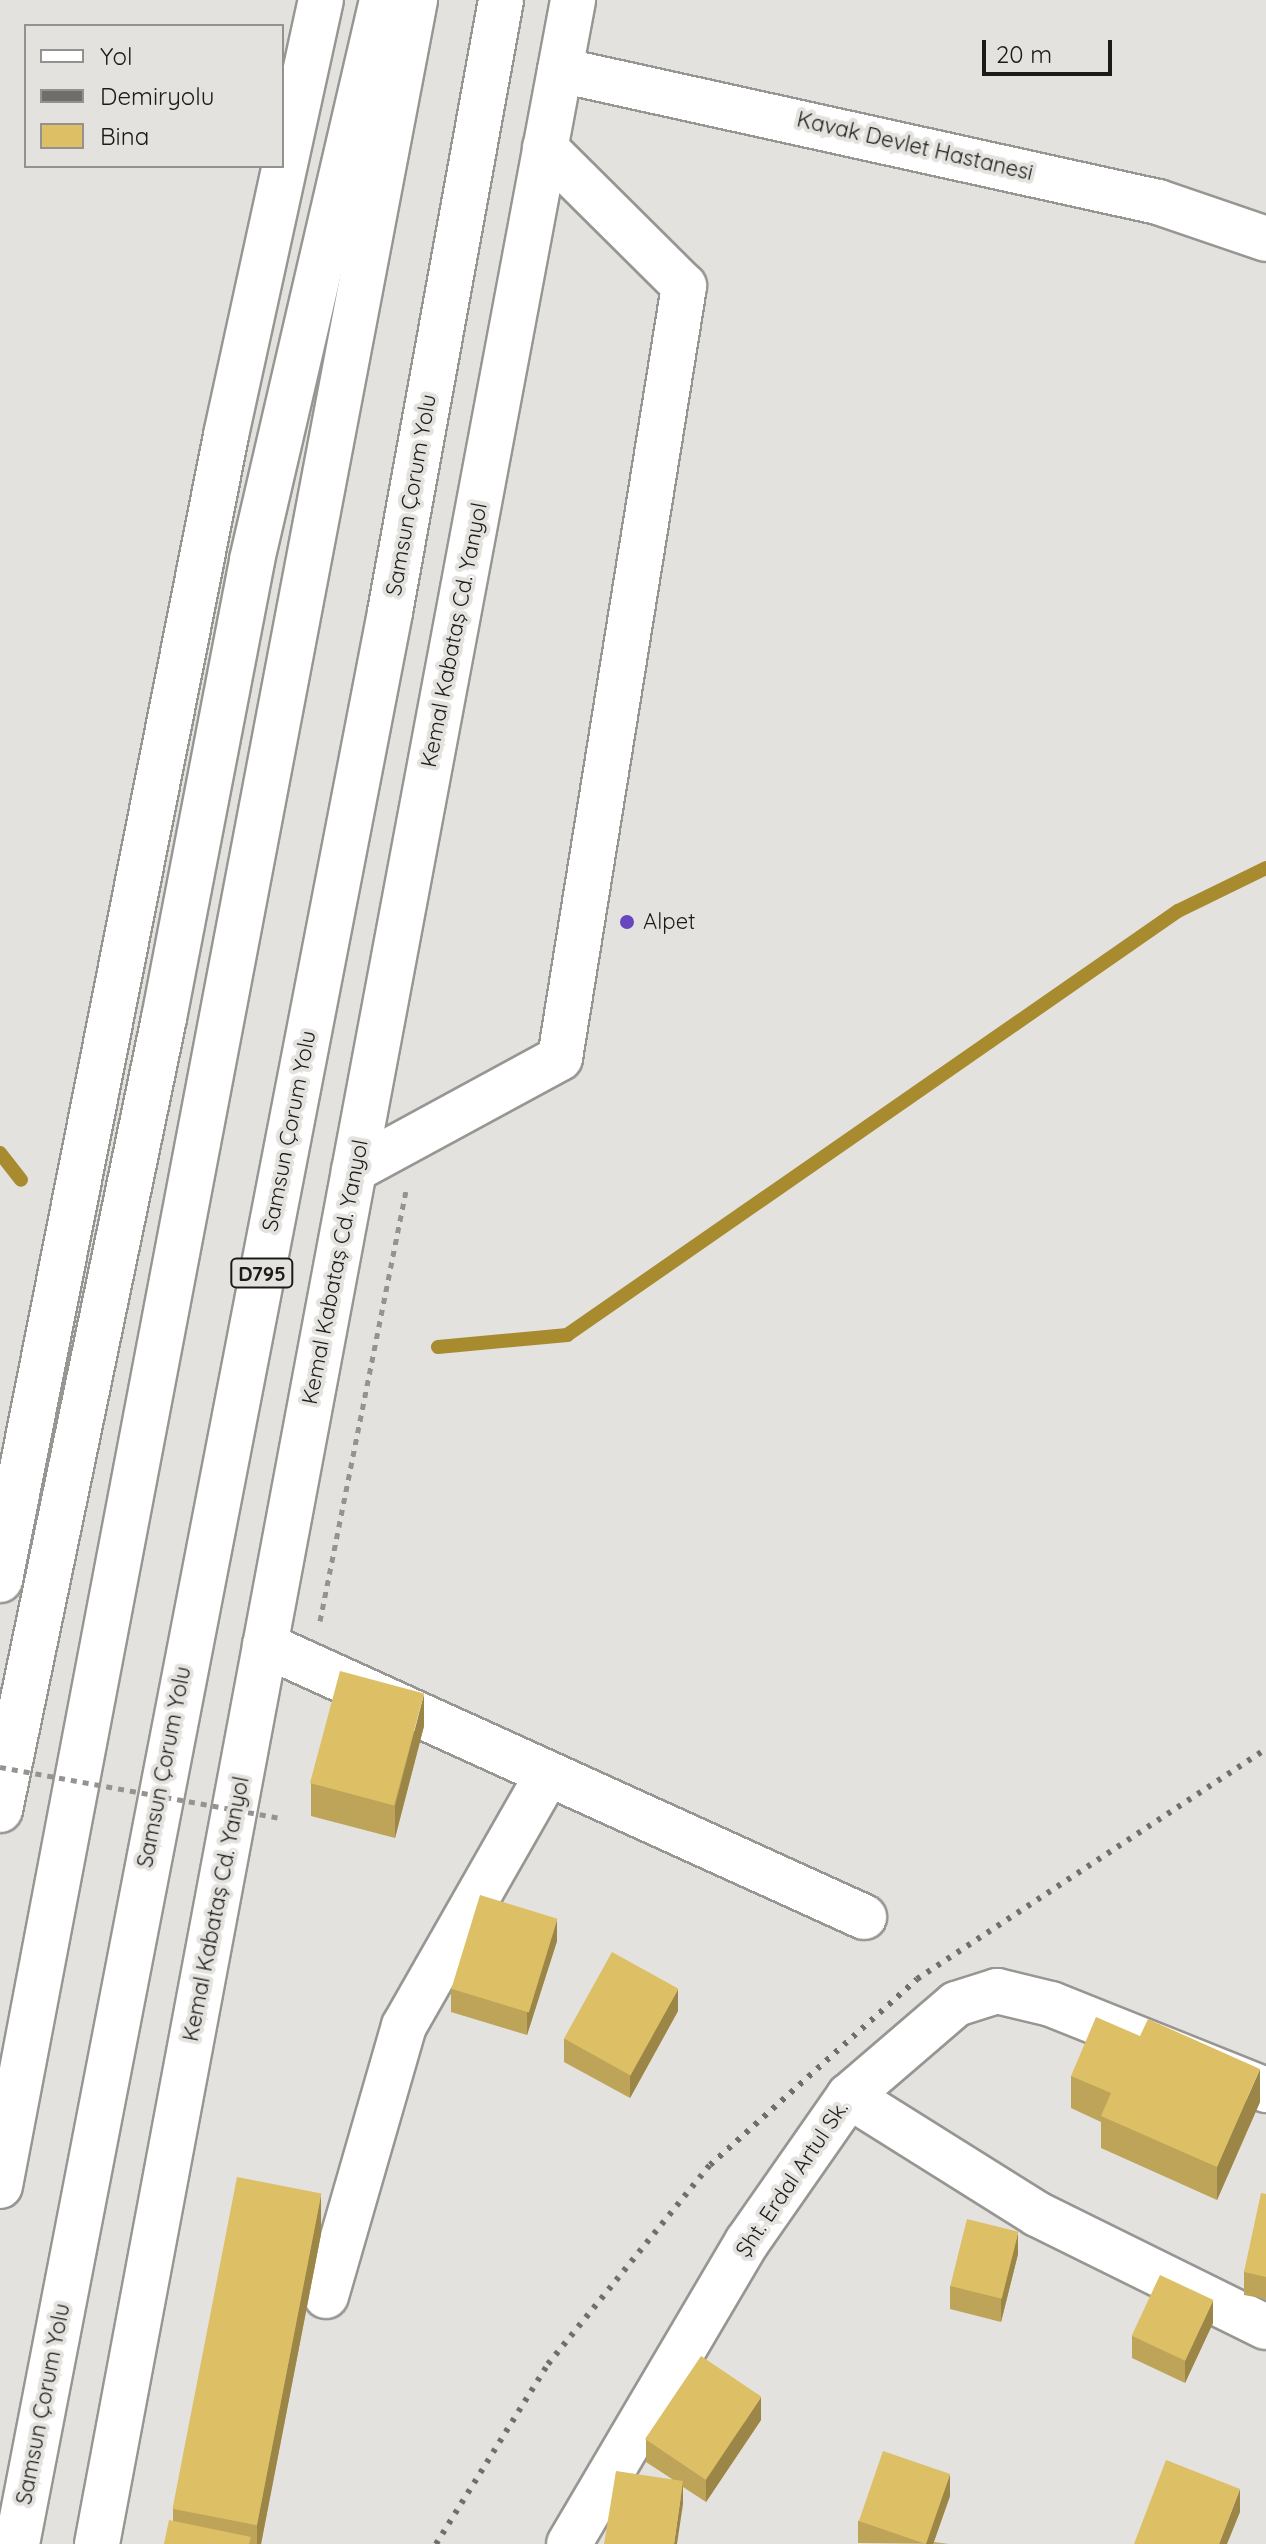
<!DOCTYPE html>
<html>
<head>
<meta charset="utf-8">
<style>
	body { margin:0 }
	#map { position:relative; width:1266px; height:2544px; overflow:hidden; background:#e3e2de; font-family:Quicksand,sans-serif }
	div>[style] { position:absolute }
	.stream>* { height:14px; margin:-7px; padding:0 7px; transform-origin:7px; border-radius:7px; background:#a88b2e }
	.path>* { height:5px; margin-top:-2.5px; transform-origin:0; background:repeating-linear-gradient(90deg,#949390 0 6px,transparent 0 12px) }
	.roads { filter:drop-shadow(2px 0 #979693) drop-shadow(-2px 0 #979693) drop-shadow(0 2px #979693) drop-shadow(0 -2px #979693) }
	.minor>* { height:44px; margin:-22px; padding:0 22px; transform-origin:22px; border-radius:22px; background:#fff }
	.major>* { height:44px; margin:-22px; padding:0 22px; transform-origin:22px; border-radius:22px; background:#fff }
	.highway>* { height:44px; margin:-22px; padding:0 22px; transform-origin:22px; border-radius:22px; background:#fff }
	.rail>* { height:6px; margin-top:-3px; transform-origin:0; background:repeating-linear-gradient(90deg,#6f6e6c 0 4px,transparent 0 12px) }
	.path-bridge>* { height:5px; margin-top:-2.5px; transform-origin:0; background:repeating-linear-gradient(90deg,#949390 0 6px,transparent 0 12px) }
	.wall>* { inset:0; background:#bea458 }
	.shaded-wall>* { inset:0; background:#9b8647 }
	.building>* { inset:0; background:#ddbf66; transform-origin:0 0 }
	.dots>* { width:22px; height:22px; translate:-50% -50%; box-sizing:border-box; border:4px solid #e3e2de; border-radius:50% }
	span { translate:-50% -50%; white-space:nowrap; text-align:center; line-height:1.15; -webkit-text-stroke:8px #e3e2de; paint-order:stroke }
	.shield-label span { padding:2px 6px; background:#e3e2de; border:2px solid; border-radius:6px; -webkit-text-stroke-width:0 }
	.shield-label { font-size:20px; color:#1c1b1a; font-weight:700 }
	.street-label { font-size:22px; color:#1c1b1a }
	.poi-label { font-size:22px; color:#1c1b1a }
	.left { translate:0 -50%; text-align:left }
	.legend { position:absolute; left:24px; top:24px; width:260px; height:144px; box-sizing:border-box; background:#e3e2de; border:2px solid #939290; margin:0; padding:10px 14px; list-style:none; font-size:24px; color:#1c1b1a }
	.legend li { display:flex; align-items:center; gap:16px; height:40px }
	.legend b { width:40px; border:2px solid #939290 }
	.scale { position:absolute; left:982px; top:40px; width:130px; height:36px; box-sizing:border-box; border:4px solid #1c1b1a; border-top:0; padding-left:10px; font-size:24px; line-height:28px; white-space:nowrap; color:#1c1b1a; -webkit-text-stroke:6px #e3e2de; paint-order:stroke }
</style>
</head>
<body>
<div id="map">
	<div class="stream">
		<i style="left:0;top:1153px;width:34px;rotate:52deg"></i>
		<i style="left:438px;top:1347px;width:130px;rotate:-5.3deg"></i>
		<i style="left:567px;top:1335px;width:744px;rotate:-34.76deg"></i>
		<i style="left:1178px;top:911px;width:98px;rotate:-26deg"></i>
	</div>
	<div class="path">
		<i style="left:320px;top:1621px;width:438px;rotate:-78.7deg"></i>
	</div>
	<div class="roads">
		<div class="minor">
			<i style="left:560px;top:70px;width:612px;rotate:12.45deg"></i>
			<i style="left:1158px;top:202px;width:114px;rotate:18.9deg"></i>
			<i style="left:354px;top:1170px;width:234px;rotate:-28.5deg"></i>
			<i style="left:560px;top:1058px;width:782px;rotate:-80.87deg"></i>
			<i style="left:684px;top:286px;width:196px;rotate:-135.2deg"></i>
			<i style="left:265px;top:1645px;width:658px;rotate:24.42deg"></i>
			<i style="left:849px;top:2096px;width:222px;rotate:32.1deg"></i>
			<i style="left:1037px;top:2214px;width:255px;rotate:26.3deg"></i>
			<i style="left:326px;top:2296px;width:281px;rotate:-73.9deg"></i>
			<i style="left:404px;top:2026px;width:290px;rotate:-60.3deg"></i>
			<i style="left:569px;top:2544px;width:351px;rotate:-59.5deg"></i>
			<i style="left:747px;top:2242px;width:178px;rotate:-55.1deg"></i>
			<i style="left:849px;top:2096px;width:141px;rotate:-40.7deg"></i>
			<i style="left:956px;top:2004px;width:43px;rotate:-17.6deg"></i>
			<i style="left:997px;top:1991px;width:56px;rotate:13.5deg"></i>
			<i style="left:1051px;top:2004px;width:232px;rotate:21.8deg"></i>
		</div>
		<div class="major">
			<i style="left:0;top:1580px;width:1167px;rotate:-78.83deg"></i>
			<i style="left:226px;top:435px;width:445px;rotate:-77.7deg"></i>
			<i style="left:97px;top:2544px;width:2588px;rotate:-79.4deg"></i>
		</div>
		<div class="highway">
			<i style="left:0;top:1810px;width:809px;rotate:-78.3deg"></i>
			<i style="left:164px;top:1018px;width:466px;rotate:-79.1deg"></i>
			<i style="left:252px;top:560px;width:575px;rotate:-76.93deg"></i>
			<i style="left:0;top:2186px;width:2225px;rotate:-79.25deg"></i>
			<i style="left:17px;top:2544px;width:1968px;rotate:-79.07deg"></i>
			<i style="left:390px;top:612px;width:622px;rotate:-79.72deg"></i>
		</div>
	</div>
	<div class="rail">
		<i style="left:436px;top:2544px;width:212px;rotate:-58.1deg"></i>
		<i style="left:548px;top:2364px;width:257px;rotate:-50.9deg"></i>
		<i style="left:710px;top:2165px;width:278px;rotate:-41.9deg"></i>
		<i style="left:917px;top:1979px;width:418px;rotate:-33.4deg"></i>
	</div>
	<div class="path-bridge">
		<i style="left:0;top:1767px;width:285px;rotate:10.3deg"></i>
	</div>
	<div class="wall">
		<i style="clip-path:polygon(424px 1726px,395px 1838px,311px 1816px,311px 1783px)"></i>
		<i style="clip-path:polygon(557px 1941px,527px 2035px,451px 2012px,451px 1989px)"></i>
		<i style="clip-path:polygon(678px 2011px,630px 2098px,564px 2062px,564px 2039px)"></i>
		<i style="clip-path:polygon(1071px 2076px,1260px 2102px,1217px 2200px,1101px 2148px,1101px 2122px,1071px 2108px)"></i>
		<i style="clip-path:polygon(1266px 2194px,1266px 2299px,1244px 2295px,1244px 2272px)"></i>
		<i style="clip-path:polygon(321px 2234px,261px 2544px,164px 2544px,173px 2521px,173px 2509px)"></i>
		<i style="clip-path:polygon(1018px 2254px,1001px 2322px,950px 2309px,950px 2286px)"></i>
		<i style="clip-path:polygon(1213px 2323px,1185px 2383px,1132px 2358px,1132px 2336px)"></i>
		<i style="clip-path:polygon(761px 2420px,706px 2502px,683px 2487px,683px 2504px,672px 2479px,646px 2462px,646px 2439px)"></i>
		<i style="clip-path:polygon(950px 2496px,934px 2542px,949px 2544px,858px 2543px,858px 2521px)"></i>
	</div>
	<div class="shaded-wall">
		<i style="clip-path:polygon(424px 1694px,424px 1726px,395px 1838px,395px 1806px)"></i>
		<i style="clip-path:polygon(557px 1919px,557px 1941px,527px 2035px,527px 2013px)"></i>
		<i style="clip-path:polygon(678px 1989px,678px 2011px,630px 2098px,630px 2075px)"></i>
		<i style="clip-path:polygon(1260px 2069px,1260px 2102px,1217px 2200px,1217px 2167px)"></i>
		<i style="clip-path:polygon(321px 2193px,321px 2234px,261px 2544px,257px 2544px,257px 2525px)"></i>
		<i style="clip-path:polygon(1018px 2232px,1018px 2254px,1001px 2322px,1001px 2299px)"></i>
		<i style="clip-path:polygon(1213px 2300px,1213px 2323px,1185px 2383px,1185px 2361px)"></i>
		<i style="clip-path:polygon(761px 2397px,761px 2420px,706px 2502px,706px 2480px)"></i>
		<i style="clip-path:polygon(950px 2474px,950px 2496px,933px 2544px,925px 2544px)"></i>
		<i style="clip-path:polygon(683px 2481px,683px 2504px,677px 2544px,674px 2544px)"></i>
		<i style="clip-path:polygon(1240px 2489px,1240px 2512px,1227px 2544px,1219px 2544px)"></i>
	</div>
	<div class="building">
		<i style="left:340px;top:1671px;width:87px;height:116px;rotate:15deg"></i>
		<i style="left:480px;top:1895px;width:81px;height:98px;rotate:17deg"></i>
		<i style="left:612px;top:1952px;width:76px;height:99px;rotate:29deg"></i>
		<i style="clip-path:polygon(1096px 2017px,1140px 2036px,1148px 2019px,1260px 2069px,1217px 2167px,1101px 2116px,1111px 2093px,1071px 2076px)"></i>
		<i style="left:237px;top:2177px;width:86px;height:338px;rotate:11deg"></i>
		<i style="clip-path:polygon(1261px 2193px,1266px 2194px,1266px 2277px,1244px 2272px)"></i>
		<i style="left:967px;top:2219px;width:53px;height:69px;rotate:14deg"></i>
		<i style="left:1160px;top:2275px;width:59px;height:67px;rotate:25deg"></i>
		<i style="left:701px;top:2356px;width:73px;height:100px;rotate:34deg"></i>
		<i style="left:883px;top:2451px;width:71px;height:74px;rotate:19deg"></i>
		<i style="clip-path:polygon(1166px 2460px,1240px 2489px,1219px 2544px,1134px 2544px)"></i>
		<i style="clip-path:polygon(616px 2471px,683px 2481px,674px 2544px,604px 2544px)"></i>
		<i style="clip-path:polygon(169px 2520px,251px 2537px,249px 2544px,164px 2544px)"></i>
	</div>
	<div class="dots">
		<i style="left:627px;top:922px;background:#6846be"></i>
	</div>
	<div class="shield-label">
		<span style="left:262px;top:1273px">D795</span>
	</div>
	<div class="street-label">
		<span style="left:915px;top:146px;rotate:13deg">Kavak Devlet Hastanesi</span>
		<span style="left:411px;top:495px;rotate:-80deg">Samsun Çorum Yolu</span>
		<span style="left:454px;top:635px;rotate:-79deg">Kemal Kabataş Cd. Yanyol</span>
		<span style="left:289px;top:1131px;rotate:-79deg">Samsun Çorum Yolu</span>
		<span style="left:335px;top:1272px;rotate:-79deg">Kemal Kabataş Cd. Yanyol</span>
		<span style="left:164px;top:1767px;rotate:-79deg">Samsun Çorum Yolu</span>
		<span style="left:216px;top:1909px;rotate:-79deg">Kemal Kabataş Cd. Yanyol</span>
		<span style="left:792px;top:2179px;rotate:-56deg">Şht. Erdal Artul Sk.</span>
		<span style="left:43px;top:2404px;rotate:-79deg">Samsun Çorum Yolu</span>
	</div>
	<div class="poi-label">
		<span class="left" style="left:643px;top:922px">Alpet</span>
	</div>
	<ul class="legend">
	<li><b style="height:10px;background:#fff"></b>Yol</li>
	<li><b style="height:10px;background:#6f6e6c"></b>Demiryolu</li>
	<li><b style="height:22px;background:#ddbf66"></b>Bina</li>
	</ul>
	<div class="scale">20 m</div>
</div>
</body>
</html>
